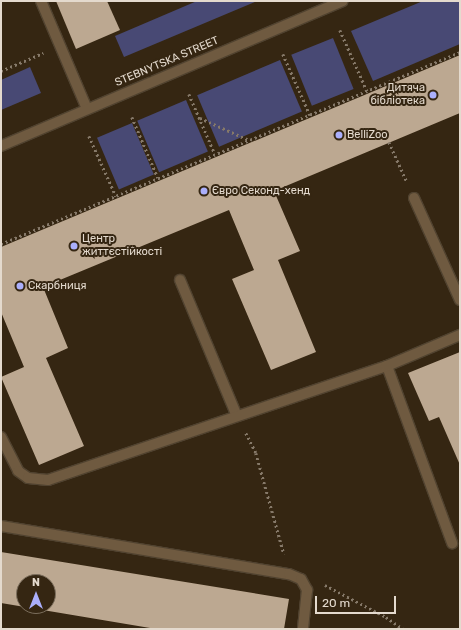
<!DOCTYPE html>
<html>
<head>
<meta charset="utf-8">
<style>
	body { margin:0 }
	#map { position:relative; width:461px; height:630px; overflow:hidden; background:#352612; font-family:Rubik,sans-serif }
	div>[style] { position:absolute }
	.green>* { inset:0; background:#484974; transform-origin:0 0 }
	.building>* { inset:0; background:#bca891 }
	.path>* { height:2.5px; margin-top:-1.25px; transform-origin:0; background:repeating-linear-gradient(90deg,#867969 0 2px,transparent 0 5px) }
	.roads { filter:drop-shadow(1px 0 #514330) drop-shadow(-1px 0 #514330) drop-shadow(0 1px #514330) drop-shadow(0 -1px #514330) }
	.minor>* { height:10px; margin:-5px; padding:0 5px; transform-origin:5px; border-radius:5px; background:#6f5a40 }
	.dots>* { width:11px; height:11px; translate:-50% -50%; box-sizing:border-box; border:2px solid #352612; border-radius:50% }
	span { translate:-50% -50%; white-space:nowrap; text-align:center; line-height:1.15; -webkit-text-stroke:4px #352612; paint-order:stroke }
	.street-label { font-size:11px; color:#e4dace }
	.poi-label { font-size:11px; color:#e4dace }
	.right { translate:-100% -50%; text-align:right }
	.left { translate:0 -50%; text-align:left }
	.frame { position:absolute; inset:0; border:2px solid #e4dace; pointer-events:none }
	.north { position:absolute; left:16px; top:574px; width:40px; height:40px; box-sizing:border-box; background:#352612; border:1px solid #7b6e5d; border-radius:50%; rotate:0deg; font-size:11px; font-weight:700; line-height:16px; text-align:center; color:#e4dace }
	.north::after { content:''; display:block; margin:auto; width:14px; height:18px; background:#abaffb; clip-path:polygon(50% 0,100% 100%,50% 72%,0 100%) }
	.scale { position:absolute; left:315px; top:596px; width:81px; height:18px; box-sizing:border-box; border:2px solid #e4dace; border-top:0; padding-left:5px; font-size:12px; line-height:14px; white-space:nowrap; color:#e4dace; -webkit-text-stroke:3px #352612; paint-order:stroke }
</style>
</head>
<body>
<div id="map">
	<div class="green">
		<i style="clip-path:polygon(197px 1px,257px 1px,124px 57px,115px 36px)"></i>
		<i style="clip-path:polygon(423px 1px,460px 1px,460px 44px,373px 81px,351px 31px)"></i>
		<i style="left:333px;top:38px;width:55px;height:45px;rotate:68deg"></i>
		<i style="left:280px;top:60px;width:56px;height:90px;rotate:67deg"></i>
		<i style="clip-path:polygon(30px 67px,41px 93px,1px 110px,1px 80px)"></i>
		<i style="left:186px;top:100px;width:56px;height:53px;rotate:67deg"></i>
		<i style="left:132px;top:123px;width:56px;height:38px;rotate:67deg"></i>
	</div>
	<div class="building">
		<i style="clip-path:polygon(56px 1px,107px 1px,120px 30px,76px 49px)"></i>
		<i style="clip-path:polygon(460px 55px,460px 113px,274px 191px,300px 251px,278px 260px,316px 352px,271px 370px,232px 279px,254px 270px,229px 210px,43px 287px,68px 348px,46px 358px,84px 446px,39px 465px,1px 377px,24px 367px,1px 312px,1px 247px)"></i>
		<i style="clip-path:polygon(460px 352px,460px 465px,439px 417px,429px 421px,408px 373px)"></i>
		<i style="clip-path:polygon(evenodd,1px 552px,289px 599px,284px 629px,156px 629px,1px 603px,1px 552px,24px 582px,48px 582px,48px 606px,24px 606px,24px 582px)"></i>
	</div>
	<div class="path">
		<i style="left:340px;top:30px;width:67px;rotate:66.1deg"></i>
		<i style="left:283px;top:54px;width:67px;rotate:66.1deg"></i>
		<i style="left:1px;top:71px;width:46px;rotate:-23.2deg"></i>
		<i style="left:189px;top:94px;width:65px;rotate:66.6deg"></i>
		<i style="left:132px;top:117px;width:66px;rotate:66.9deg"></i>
		<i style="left:200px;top:118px;width:54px;rotate:24.2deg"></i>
		<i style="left:89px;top:136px;width:66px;rotate:65.8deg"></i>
		<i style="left:389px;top:142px;width:44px;rotate:65.8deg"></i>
		<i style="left:1px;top:244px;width:498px;rotate:-22.7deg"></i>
		<i style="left:246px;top:433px;width:22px;rotate:63deg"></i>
		<i style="left:256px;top:453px;width:105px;rotate:74.5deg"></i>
		<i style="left:325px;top:585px;width:69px;rotate:27.7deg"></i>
		<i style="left:386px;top:617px;width:21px;rotate:35deg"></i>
	</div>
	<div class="roads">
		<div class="minor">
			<i style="left:41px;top:1px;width:117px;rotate:66.9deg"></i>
			<i style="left:1px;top:146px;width:371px;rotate:-23deg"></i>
			<i style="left:414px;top:198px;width:112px;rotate:65.7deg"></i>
			<i style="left:180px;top:280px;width:147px;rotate:67.3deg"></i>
			<i style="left:387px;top:366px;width:189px;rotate:69.8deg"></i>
			<i style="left:1px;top:437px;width:38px;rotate:63deg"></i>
			<i style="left:18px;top:471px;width:12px;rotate:35deg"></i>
			<i style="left:28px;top:478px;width:20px;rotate:6deg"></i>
			<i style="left:48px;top:480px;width:358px;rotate:-18.6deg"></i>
			<i style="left:387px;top:366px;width:79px;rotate:-23deg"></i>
			<i style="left:1px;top:526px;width:292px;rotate:9.5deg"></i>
			<i style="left:289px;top:574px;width:13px;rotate:23deg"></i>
			<i style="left:301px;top:579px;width:13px;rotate:61deg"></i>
			<i style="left:307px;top:590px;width:39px;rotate:96deg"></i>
		</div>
	</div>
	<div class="dots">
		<i style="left:433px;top:95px;background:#abaffb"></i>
		<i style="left:339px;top:135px;background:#abaffb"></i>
		<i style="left:204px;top:191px;background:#abaffb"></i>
		<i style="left:74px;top:246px;background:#abaffb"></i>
		<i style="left:20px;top:286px;background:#abaffb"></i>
	</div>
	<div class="street-label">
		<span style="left:167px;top:62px;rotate:-23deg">STEBNYTSKA STREET</span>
	</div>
	<div class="poi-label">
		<span class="right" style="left:425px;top:95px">Дитяча<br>бібліотека</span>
		<span class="left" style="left:347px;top:135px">BelliZoo</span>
		<span class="left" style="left:212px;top:191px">Євро Секонд-хенд</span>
		<span class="left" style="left:82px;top:246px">Центр<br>життєстійкості</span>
		<span class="left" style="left:28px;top:286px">Скарбниця</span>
	</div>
	<div class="frame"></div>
	<div class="north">N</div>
	<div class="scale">20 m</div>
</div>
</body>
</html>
